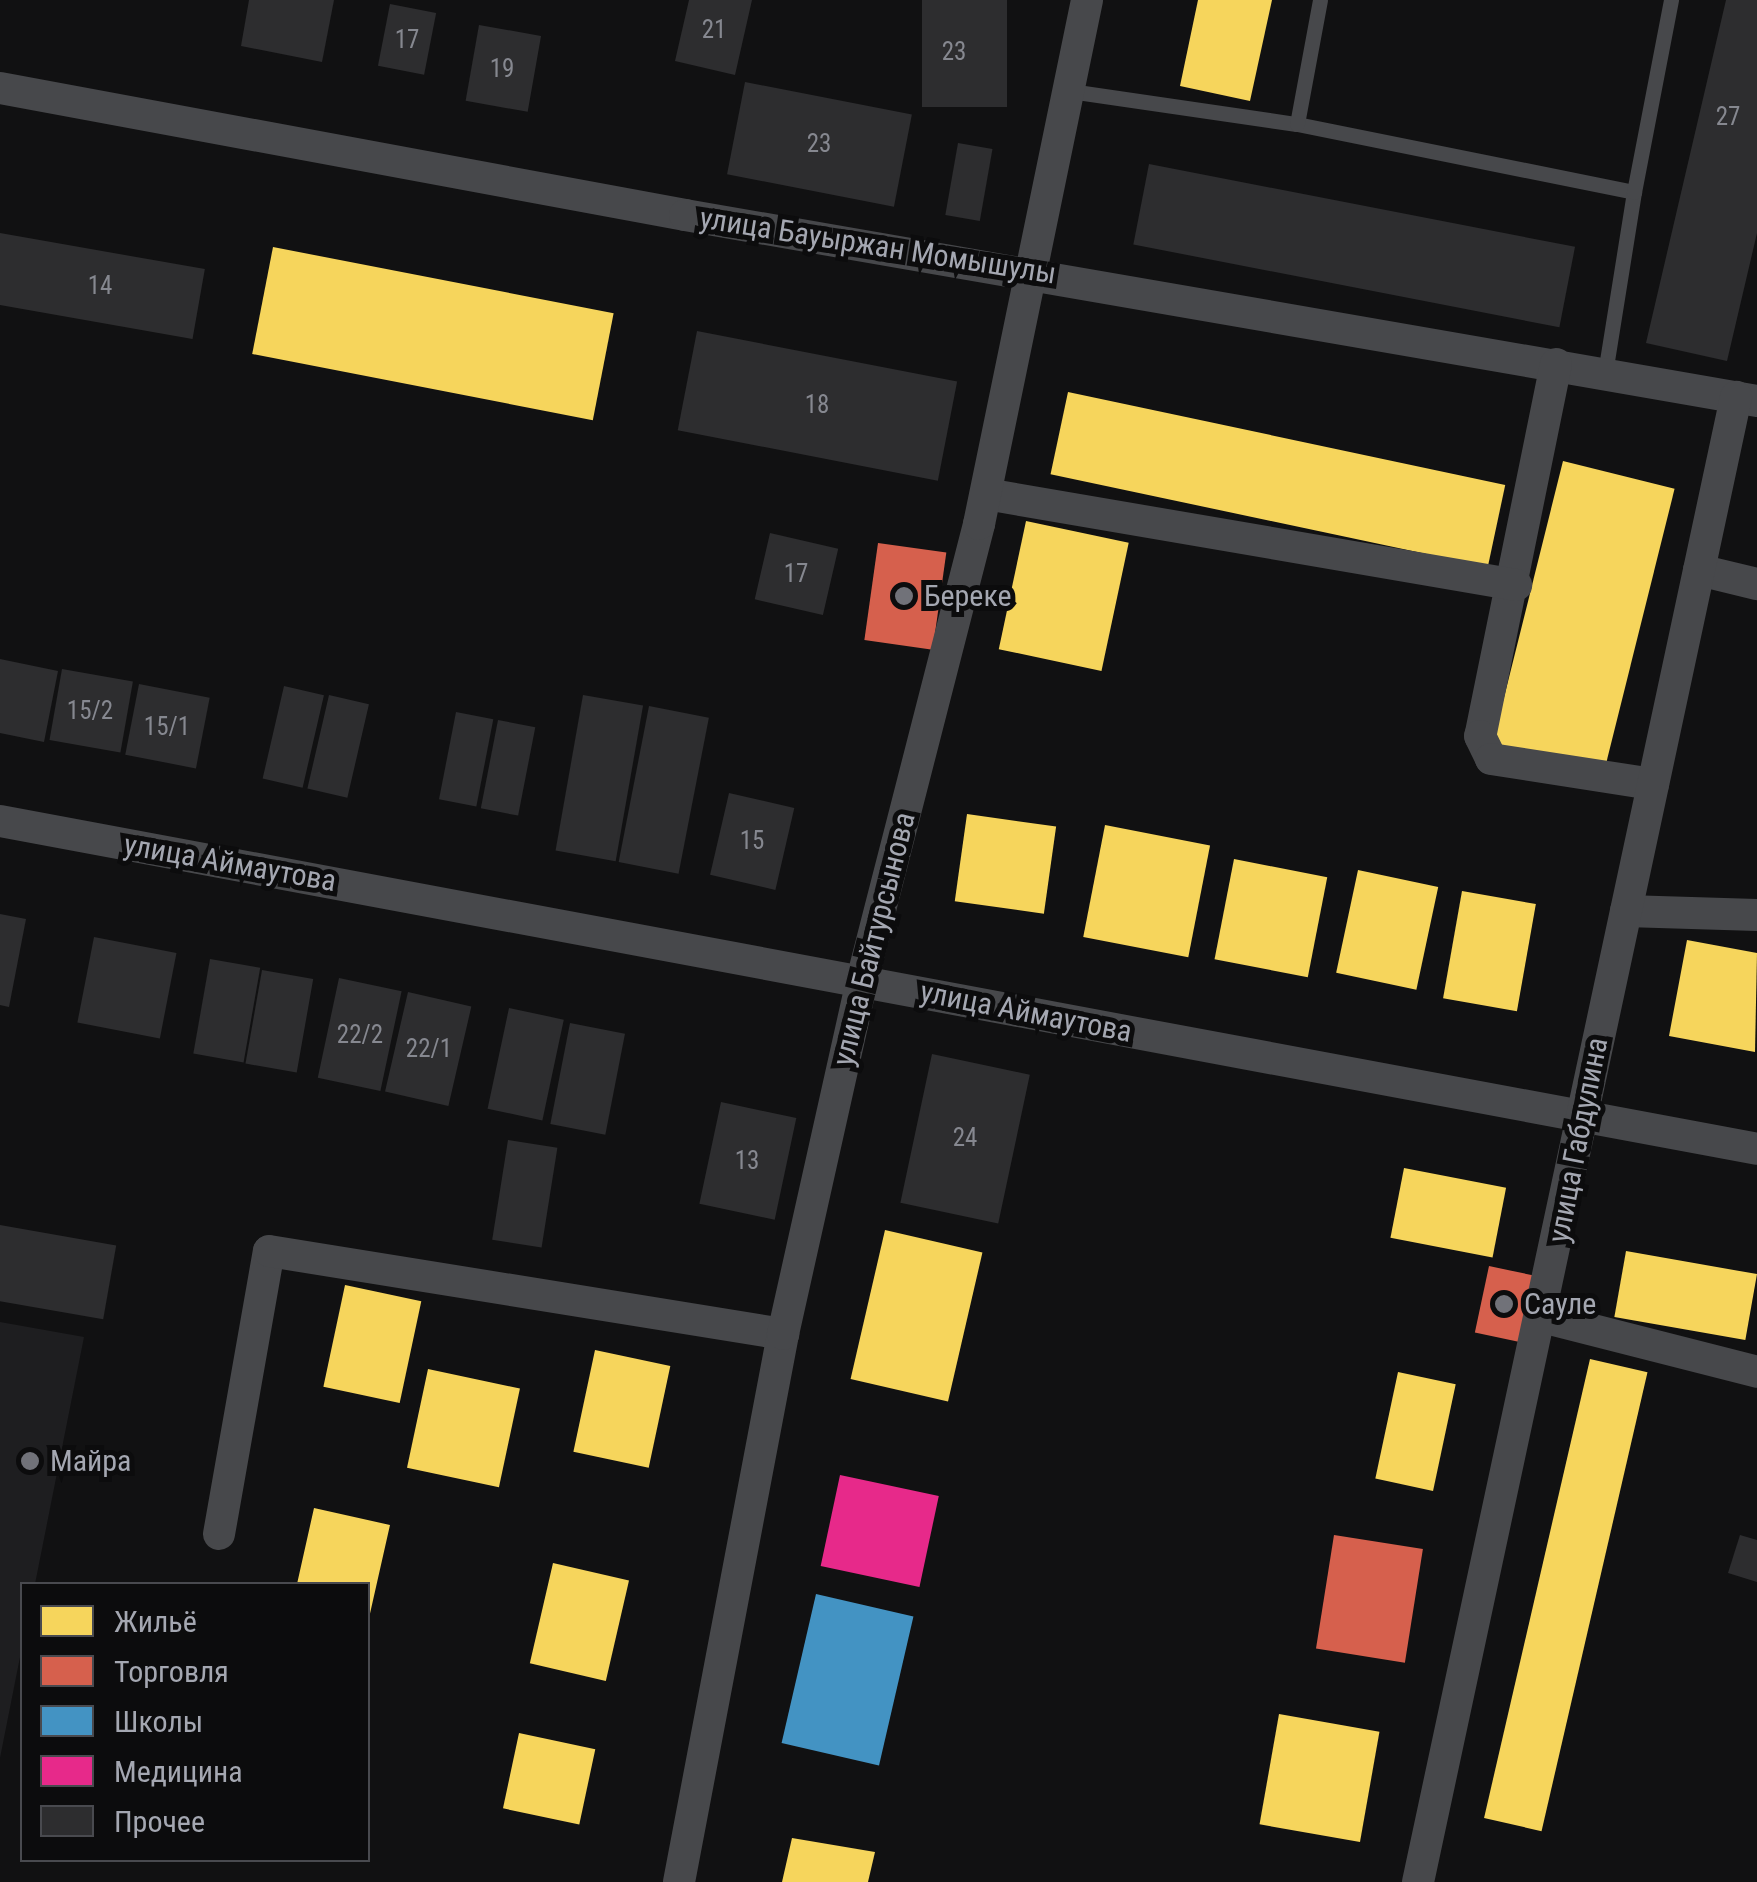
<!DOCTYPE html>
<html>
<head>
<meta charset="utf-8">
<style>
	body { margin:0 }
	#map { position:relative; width:1757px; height:1882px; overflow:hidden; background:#111112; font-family:"Roboto Condensed",sans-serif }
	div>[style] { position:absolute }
	.built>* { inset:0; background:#1e1e20 }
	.homes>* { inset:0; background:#f6d55c; transform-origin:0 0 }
	.shops>* { inset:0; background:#d6604d; transform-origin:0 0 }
	.schools>* { inset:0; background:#4393c3; transform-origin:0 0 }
	.health>* { inset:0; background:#e7298a; transform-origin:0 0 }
	.building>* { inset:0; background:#2d2d2f; transform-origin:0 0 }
	.lane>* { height:15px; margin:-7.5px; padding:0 7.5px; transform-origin:7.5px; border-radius:7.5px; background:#47484b }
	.street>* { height:32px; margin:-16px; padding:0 16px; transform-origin:16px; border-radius:16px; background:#47484b }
	.dots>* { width:28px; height:28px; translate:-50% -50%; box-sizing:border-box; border:5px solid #0c0c0d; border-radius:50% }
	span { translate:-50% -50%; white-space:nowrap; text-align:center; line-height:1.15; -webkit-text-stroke:10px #0c0c0d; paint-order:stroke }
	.number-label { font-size:25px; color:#868890 }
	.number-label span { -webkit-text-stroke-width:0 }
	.street-label { font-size:30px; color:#a4a7b1 }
	.poi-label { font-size:30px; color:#a4a7b1 }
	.left { translate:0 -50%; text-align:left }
	.legend { position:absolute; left:20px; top:1582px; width:350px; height:280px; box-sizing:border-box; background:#0c0c0d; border:2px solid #494a4f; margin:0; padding:12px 18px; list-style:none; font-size:30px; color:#a4a7b1 }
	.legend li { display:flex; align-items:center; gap:20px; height:50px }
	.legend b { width:50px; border:2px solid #494a4f }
</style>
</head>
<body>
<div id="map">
	<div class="built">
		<i style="clip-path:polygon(0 1322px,84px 1337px,35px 1584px,22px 1584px,22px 1647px,0 1758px)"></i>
	</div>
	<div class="homes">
		<i style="clip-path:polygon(1198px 0,1272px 0,1250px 101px,1180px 86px)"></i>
		<i style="left:273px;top:247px;width:347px;height:109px;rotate:11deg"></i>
		<i style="left:1068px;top:392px;width:447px;height:84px;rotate:12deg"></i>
		<i style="left:1563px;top:461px;width:115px;height:292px;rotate:14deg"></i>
		<i style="left:1026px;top:521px;width:105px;height:131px;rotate:12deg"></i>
		<i style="left:967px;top:814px;width:90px;height:88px;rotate:8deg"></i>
		<i style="left:1105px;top:825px;width:107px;height:114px;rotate:11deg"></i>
		<i style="left:1234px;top:859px;width:95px;height:102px;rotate:11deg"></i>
		<i style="left:1358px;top:870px;width:82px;height:105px;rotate:12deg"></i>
		<i style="left:1462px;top:891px;width:75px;height:109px;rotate:10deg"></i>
		<i style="clip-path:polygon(1687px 940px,1757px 953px,1755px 1052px,1669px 1036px)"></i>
		<i style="left:1404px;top:1168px;width:104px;height:71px;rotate:11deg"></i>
		<i style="left:885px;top:1230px;width:100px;height:153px;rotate:13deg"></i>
		<i style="left:1626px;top:1251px;width:133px;height:67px;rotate:10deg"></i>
		<i style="left:345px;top:1285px;width:78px;height:104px;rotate:12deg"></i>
		<i style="left:595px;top:1350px;width:77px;height:104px;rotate:12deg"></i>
		<i style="left:1590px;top:1359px;width:59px;height:471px;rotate:13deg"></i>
		<i style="left:428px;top:1369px;width:94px;height:101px;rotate:12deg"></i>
		<i style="left:1398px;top:1372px;width:59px;height:109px;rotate:12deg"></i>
		<i style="clip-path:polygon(314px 1508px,390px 1525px,369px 1618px,368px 1584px,297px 1584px)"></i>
		<i style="left:553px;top:1563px;width:78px;height:103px;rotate:13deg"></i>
		<i style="left:1279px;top:1714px;width:102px;height:112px;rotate:10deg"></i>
		<i style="left:519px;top:1733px;width:78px;height:77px;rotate:12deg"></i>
		<i style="clip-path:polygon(792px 1838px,875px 1852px,868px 1882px,782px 1882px)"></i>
	</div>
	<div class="shops">
		<i style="left:878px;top:543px;width:69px;height:98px;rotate:8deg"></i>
		<i style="left:1489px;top:1266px;width:47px;height:68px;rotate:12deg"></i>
		<i style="left:1334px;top:1535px;width:90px;height:115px;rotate:9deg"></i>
	</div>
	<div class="schools">
		<i style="left:816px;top:1594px;width:100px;height:153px;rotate:13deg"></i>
	</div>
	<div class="health">
		<i style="left:840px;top:1475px;width:101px;height:93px;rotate:12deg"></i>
	</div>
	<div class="building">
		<i style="clip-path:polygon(249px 0,334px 0,322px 62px,241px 46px)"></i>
		<i style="clip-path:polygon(689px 0,752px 0,735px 75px,675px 61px)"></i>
		<i style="left:922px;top:0;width:85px;height:107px"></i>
		<i style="clip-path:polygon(1726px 0,1757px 0,1757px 233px,1727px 361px,1646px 343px)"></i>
		<i style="left:390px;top:4px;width:47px;height:63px;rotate:11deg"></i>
		<i style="left:479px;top:25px;width:63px;height:77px;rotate:10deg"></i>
		<i style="left:745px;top:82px;width:170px;height:94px;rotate:11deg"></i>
		<i style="left:958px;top:143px;width:35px;height:73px;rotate:10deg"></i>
		<i style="left:1149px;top:164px;width:434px;height:82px;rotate:11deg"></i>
		<i style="left:0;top:233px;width:208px;height:71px;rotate:10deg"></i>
		<i style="left:697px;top:331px;width:265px;height:101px;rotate:11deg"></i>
		<i style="left:770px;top:533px;width:70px;height:68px;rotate:13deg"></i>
		<i style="clip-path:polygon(0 659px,58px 671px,44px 742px,0 733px)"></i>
		<i style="left:62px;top:669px;width:72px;height:72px;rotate:10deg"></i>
		<i style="left:139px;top:684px;width:72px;height:72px;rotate:11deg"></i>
		<i style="left:284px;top:686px;width:41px;height:95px;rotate:13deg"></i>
		<i style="left:329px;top:695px;width:41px;height:96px;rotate:13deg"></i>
		<i style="left:583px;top:695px;width:61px;height:158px;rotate:10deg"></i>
		<i style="left:649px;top:706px;width:61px;height:159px;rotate:11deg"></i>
		<i style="left:456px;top:712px;width:38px;height:89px;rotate:11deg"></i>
		<i style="left:498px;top:720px;width:38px;height:90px;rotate:11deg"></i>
		<i style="left:729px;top:793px;width:67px;height:84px;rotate:13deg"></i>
		<i style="clip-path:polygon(0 914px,26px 919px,9px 1007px,0 1005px)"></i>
		<i style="left:94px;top:937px;width:84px;height:87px;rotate:11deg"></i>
		<i style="left:210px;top:959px;width:51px;height:96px;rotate:10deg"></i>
		<i style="left:262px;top:970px;width:52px;height:95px;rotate:10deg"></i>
		<i style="left:339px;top:978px;width:64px;height:102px;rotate:12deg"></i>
		<i style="left:408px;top:992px;width:65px;height:102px;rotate:13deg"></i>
		<i style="left:509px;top:1008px;width:56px;height:103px;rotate:12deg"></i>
		<i style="left:570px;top:1023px;width:56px;height:103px;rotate:11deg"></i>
		<i style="left:932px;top:1054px;width:100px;height:152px;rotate:12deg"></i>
		<i style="left:721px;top:1102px;width:77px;height:104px;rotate:12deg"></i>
		<i style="left:508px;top:1140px;width:50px;height:101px;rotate:9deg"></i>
		<i style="left:0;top:1225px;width:118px;height:75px;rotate:10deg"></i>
		<i style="clip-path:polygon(1740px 1535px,1757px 1540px,1757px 1582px,1728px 1573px)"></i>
	</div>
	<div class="lane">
		<i style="left:1070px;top:91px;width:229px;rotate:8.3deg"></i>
		<i style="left:1297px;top:124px;width:344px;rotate:11.4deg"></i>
		<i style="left:1634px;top:192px;width:183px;rotate:99.1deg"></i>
		<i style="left:1297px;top:124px;width:126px;rotate:-79.5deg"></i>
		<i style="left:1634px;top:192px;width:196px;rotate:-79.1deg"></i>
	</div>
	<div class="street">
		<i style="left:0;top:88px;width:697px;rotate:10.5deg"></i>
		<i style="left:685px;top:215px;width:1088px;rotate:9.84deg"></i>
		<i style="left:1556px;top:364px;width:380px;rotate:101.5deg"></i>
		<i style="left:1480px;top:736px;width:25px;rotate:64deg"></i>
		<i style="left:1491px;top:759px;width:164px;rotate:8.8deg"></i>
		<i style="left:986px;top:494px;width:538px;rotate:9.74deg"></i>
		<i style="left:1699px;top:570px;width:60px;rotate:13.6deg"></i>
		<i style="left:0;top:821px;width:1787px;rotate:10.57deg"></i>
		<i style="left:1626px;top:911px;width:131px;rotate:1.7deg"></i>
		<i style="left:1542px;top:1317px;width:222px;rotate:14.3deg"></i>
		<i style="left:219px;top:1534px;width:287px;rotate:-80deg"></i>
		<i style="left:269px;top:1251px;width:521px;rotate:9.17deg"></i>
		<i style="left:679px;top:1882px;width:558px;rotate:-79.25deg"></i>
		<i style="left:783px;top:1334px;width:363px;rotate:-77.4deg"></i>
		<i style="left:862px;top:980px;width:471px;rotate:-75.6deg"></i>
		<i style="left:979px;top:524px;width:535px;rotate:-78.35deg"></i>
		<i style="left:1418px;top:1882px;width:1519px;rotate:-77.91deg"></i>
	</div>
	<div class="dots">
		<i style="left:904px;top:596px;background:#717279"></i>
		<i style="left:1504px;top:1304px;background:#717279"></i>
		<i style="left:30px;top:1461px;background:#717279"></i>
	</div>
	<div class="number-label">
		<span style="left:714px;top:30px">21</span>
		<span style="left:407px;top:40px">17</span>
		<span style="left:954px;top:52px">23</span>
		<span style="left:502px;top:69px">19</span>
		<span style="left:1728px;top:117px">27</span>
		<span style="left:819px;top:144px">23</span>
		<span style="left:100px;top:286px">14</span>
		<span style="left:817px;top:405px">18</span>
		<span style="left:796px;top:574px">17</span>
		<span style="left:90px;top:711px">15/2</span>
		<span style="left:167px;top:727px">15/1</span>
		<span style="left:752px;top:841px">15</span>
		<span style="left:360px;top:1035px">22/2</span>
		<span style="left:429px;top:1049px">22/1</span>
		<span style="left:965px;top:1138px">24</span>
		<span style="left:747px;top:1161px">13</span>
	</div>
	<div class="street-label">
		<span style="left:878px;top:246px;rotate:9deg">улица Бауыржан Момышулы</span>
		<span style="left:230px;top:863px;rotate:10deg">улица Аймаутова</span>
		<span style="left:874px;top:939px;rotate:-76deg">улица Байтурсынова</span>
		<span style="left:1026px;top:1012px;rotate:11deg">улица Аймаутова</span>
		<span style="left:1578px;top:1140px;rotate:-79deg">улица Габдулина</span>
	</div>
	<div class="poi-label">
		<span class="left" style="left:924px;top:596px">Береке</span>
		<span class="left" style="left:1524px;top:1304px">Сауле</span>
		<span class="left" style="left:50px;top:1461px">Майра</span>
	</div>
	<ul class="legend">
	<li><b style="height:28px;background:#f6d55c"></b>Жильё</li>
	<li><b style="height:28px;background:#d6604d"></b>Торговля</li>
	<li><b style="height:28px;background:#4393c3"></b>Школы</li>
	<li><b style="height:28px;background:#e7298a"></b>Медицина</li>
	<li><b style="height:28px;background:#2d2d2f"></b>Прочее</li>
	</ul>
</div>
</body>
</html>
